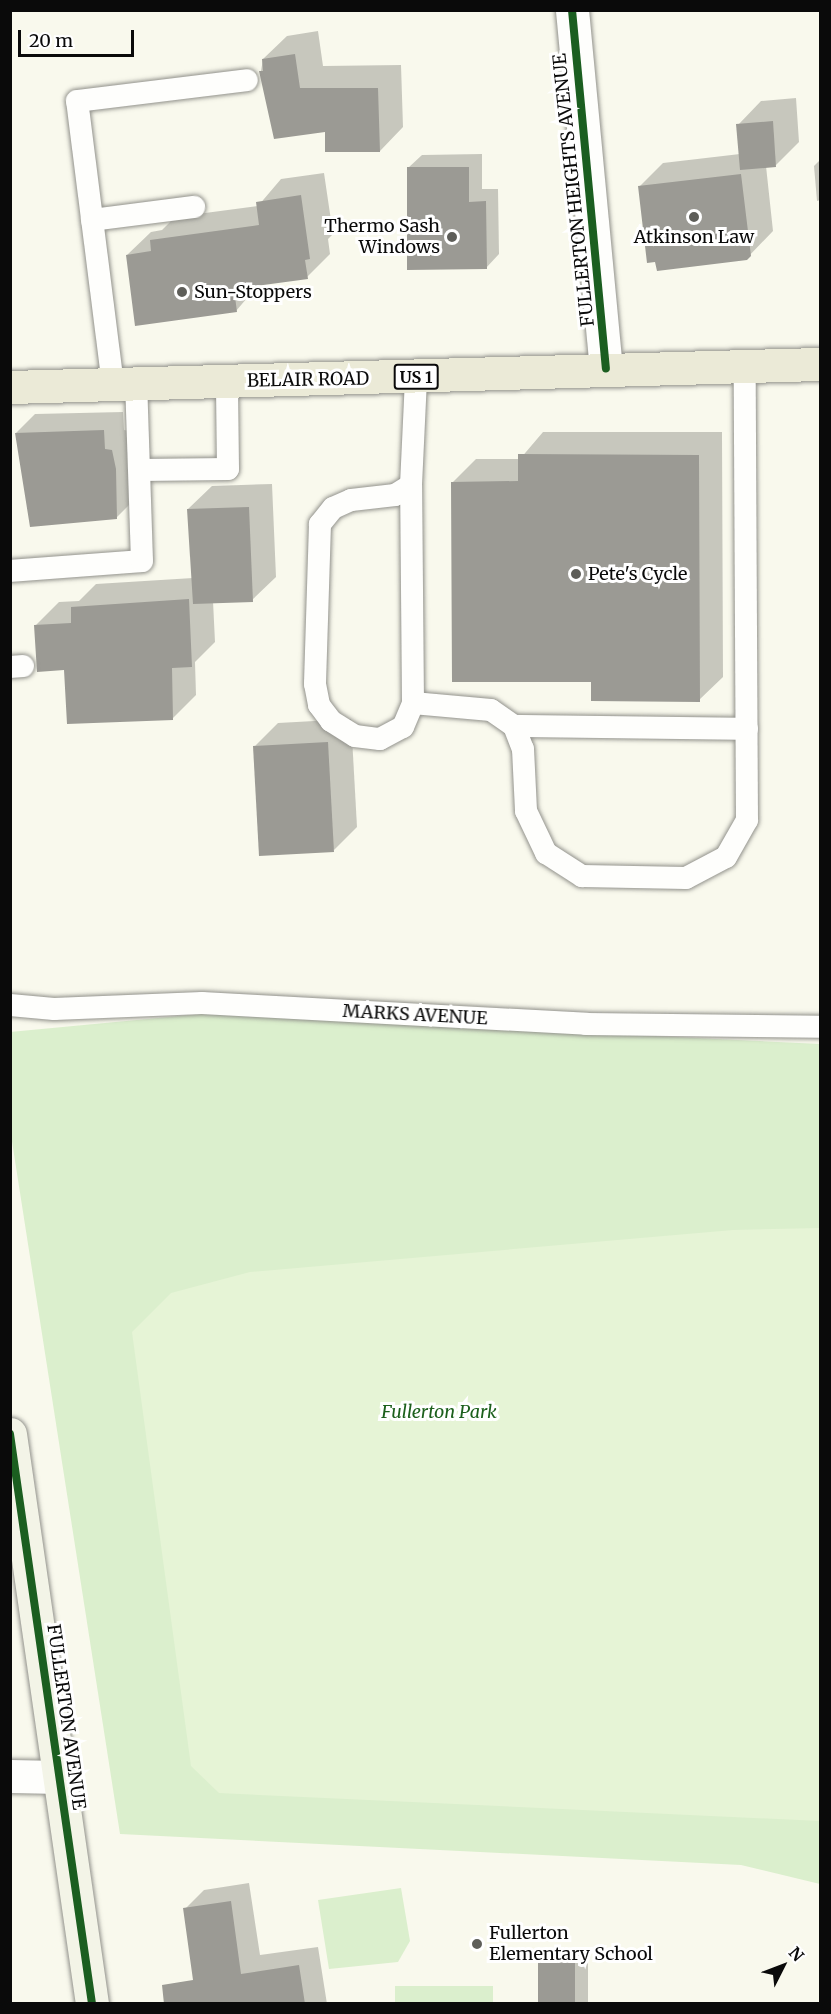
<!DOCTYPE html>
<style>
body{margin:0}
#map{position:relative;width:831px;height:2014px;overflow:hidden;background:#f9f9ed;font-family:Merriweather,serif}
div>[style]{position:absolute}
.green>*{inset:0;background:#dbefcd}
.pitch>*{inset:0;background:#e6f4d6}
.shadow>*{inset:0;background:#0003}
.building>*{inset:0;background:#9b9a94}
.roads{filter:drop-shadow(0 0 2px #92928c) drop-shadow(0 0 2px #92928c)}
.lane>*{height:22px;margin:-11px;padding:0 11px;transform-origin:11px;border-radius:11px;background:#fefefc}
.street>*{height:33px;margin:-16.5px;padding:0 16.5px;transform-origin:16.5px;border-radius:16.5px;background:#fefefc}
.secondary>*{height:33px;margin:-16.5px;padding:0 16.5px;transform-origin:16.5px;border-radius:16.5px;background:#f3f4e7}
.primary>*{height:33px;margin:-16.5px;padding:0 16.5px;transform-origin:16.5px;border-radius:16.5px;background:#ebead7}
.cycleway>*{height:8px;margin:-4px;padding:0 4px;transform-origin:4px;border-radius:4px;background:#1b5e20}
.dots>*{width:16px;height:16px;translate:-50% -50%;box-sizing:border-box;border:3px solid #fff;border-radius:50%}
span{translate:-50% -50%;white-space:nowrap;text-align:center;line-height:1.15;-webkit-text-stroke:6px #fff;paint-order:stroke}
.shield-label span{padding:2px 4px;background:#fff;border:2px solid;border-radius:4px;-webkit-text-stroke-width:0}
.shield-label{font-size:16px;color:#0a0a0a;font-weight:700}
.street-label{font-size:18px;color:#0a0a0a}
.poi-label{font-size:18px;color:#0a0a0a}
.right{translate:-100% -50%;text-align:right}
.left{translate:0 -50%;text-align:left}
.park-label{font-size:18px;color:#1c601c;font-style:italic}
.frame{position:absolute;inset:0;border:12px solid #0a0a0a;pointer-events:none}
.north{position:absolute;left:753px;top:1936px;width:60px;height:60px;-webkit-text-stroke:4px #fff;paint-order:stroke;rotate:48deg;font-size:16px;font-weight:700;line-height:24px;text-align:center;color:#0a0a0a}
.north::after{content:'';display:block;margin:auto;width:21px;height:27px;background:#0a0a0a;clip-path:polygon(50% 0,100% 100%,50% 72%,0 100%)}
.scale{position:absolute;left:18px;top:30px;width:116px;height:27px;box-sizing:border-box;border:3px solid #0a0a0a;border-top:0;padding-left:8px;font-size:18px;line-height:21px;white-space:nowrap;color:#0a0a0a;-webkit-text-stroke:4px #fff;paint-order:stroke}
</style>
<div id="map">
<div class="green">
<i style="clip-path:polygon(200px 1014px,820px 1044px,820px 1884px,741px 1865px,120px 1834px,11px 1135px,10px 1032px)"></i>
<i style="clip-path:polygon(401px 1888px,410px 1941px,398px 1962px,329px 1969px,318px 1900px)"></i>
<i style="clip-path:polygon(395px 1986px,493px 1986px,493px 2003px,395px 2003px)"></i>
</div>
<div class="pitch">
<i style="clip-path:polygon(820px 1228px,820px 1821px,219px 1793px,191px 1766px,132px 1332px,171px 1293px,250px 1272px,733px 1230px)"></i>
</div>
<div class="shadow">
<i style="clip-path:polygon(318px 31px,323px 66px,401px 65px,403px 127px,380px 151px,326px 130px,261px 71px,263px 59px,287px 36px)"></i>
<i style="clip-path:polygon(796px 98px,799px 142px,776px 165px,766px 166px,773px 231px,746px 259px,640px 186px,663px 163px,740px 154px,738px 125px,761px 101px)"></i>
<i style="clip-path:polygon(482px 154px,482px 189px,498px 189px,499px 254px,486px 268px,408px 168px,422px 155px)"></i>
<i style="clip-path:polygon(820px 160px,820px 200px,817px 201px,814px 166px)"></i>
<i style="clip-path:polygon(324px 173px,333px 234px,328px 239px,330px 254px,307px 277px,259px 284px,236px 311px,127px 255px,151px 232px,162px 230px,175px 217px,258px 206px,281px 179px)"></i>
<i style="clip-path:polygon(123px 412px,124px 430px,130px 431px,135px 499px,116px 518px,16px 433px,35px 414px)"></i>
<i style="clip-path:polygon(543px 432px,722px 432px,723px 677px,699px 700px,592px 681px,453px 482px,476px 459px,520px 459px)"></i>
<i style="clip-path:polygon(272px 484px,276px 577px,252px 600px,213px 601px,215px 642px,195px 662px,196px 695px,173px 718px,66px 669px,36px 625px,59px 602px,79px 601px,96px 584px,193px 578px,188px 509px,212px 486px)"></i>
<i style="clip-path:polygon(351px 719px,357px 827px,334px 850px,254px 747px,278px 723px)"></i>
<i style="clip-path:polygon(249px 1883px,260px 1955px,318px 1947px,327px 2004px,198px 2004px,185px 1909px,204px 1890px)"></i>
<i style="clip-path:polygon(553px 1949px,588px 1949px,588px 2004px,540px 2004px,540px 1962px)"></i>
</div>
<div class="building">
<i style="clip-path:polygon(295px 54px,300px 88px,378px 88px,380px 152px,325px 152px,325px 132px,274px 139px,259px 71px,263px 71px,262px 59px)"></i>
<i style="clip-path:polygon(773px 121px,776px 167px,740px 170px,736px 124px)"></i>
<i style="clip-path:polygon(407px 167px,469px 167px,469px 202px,486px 201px,487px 269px,407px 270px)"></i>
<i style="clip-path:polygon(741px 174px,751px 256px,747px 260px,657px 271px,655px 262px,647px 263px,638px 186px)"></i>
<i style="clip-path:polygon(301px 195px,310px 259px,305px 260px,308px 279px,234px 289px,237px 312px,135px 326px,126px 255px,151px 251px,150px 240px,259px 225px,256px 202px)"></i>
<i style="clip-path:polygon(104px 430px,105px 449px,112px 450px,116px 469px,117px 519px,30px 527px,15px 433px)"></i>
<i style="clip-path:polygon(518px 454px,699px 455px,700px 702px,591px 701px,591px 682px,452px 682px,451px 482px,518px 481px)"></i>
<i style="clip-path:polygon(249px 507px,253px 602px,193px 604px,187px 509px)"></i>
<i style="clip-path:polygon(189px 599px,192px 667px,172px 668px,173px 720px,67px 724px,64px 670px,37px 672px,34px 625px,71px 623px,71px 607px)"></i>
<i style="clip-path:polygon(328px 742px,334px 852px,259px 856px,253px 746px)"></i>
<i style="clip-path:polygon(231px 1901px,241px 1974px,299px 1965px,305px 2004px,164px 2004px,162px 1985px,193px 1980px,183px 1908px)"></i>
<i style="clip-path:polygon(538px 1962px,575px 1962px,575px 2004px,538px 2004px)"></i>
</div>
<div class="roads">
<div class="lane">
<i style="left:92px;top:220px;width:103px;rotate:-7.3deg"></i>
<i style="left:113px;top:385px;width:286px;rotate:-97.2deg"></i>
<i style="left:77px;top:101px;width:171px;rotate:-7deg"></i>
<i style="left:140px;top:470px;width:88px;rotate:-0.7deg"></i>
<i style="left:228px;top:469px;width:87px;rotate:-90.7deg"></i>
<i style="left:411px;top:485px;width:19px;rotate:148deg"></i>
<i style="left:395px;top:495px;width:44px;rotate:173.5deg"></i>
<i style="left:351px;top:500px;width:20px;rotate:156deg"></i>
<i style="left:333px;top:508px;width:21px;rotate:129deg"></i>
<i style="left:320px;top:524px;width:160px;rotate:91.8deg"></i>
<i style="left:315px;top:684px;width:21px;rotate:79deg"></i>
<i style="left:319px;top:705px;width:20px;rotate:53deg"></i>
<i style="left:331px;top:721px;width:28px;rotate:32deg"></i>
<i style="left:355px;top:736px;width:25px;rotate:7deg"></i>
<i style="left:380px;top:739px;width:26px;rotate:-28deg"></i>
<i style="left:403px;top:727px;width:26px;rotate:-67deg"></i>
<i style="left:413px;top:703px;width:218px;rotate:-90.5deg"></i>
<i style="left:411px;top:485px;width:108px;rotate:-87.3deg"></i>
<i style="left:10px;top:571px;width:132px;rotate:-4.3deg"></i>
<i style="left:142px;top:561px;width:177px;rotate:-91.9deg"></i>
<i style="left:10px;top:667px;width:13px;rotate:-4deg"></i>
<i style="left:413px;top:703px;width:78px;rotate:5.1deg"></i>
<i style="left:491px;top:710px;width:28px;rotate:35deg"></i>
<i style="left:514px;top:726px;width:25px;rotate:69deg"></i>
<i style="left:523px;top:749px;width:62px;rotate:87.2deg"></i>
<i style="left:526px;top:811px;width:47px;rotate:64.5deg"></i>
<i style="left:546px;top:853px;width:43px;rotate:32.6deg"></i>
<i style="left:582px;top:876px;width:104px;rotate:1.1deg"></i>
<i style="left:686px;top:878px;width:45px;rotate:-27.7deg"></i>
<i style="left:726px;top:857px;width:43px;rotate:-60.4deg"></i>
<i style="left:747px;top:820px;width:455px;rotate:-90.3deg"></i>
<i style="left:514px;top:726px;width:233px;rotate:0.7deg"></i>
<i style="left:10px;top:1005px;width:44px;rotate:5.2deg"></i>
<i style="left:54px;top:1009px;width:148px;rotate:-2.3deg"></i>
<i style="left:202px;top:1003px;width:385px;rotate:3.1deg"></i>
<i style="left:586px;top:1024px;width:234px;rotate:0.7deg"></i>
</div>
<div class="street">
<i style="left:572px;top:10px;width:360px;rotate:84.6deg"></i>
<i style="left:10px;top:1776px;width:50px;rotate:1.1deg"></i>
</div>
<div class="secondary">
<i style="left:10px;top:1434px;width:576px;rotate:81.81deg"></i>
</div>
<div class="primary">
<i style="left:10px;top:387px;width:810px;rotate:-1.63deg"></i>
</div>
</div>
<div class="cycleway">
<i style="left:572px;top:10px;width:360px;rotate:84.6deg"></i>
<i style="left:10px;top:1434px;width:576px;rotate:81.81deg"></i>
</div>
<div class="dots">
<i style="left:694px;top:217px;background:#5e5e59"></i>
<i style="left:452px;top:237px;background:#5e5e59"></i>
<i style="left:182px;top:292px;background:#5e5e59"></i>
<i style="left:576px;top:574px;background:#5e5e59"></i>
<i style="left:477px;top:1944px;background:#5e5e59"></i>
</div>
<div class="shield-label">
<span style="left:416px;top:377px">US 1</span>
</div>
<div class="street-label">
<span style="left:574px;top:190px;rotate:-96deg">FULLERTON HEIGHTS AVENUE</span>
<span style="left:308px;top:380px;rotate:-1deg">BELAIR ROAD</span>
<span style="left:415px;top:1015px;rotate:3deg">MARKS AVENUE</span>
<span style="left:66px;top:1717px;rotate:82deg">FULLERTON AVENUE</span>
</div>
<div class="poi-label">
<span class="right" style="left:440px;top:237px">Thermo Sash<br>Windows</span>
<span style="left:694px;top:237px">Atkinson Law</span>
<span class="left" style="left:194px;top:292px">Sun-Stoppers</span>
<span class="left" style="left:588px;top:574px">Pete's Cycle</span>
<span class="left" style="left:489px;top:1944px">Fullerton<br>Elementary School</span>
</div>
<div class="park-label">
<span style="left:439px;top:1412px">Fullerton Park</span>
</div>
<div class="frame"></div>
<div class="north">N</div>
<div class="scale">20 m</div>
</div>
